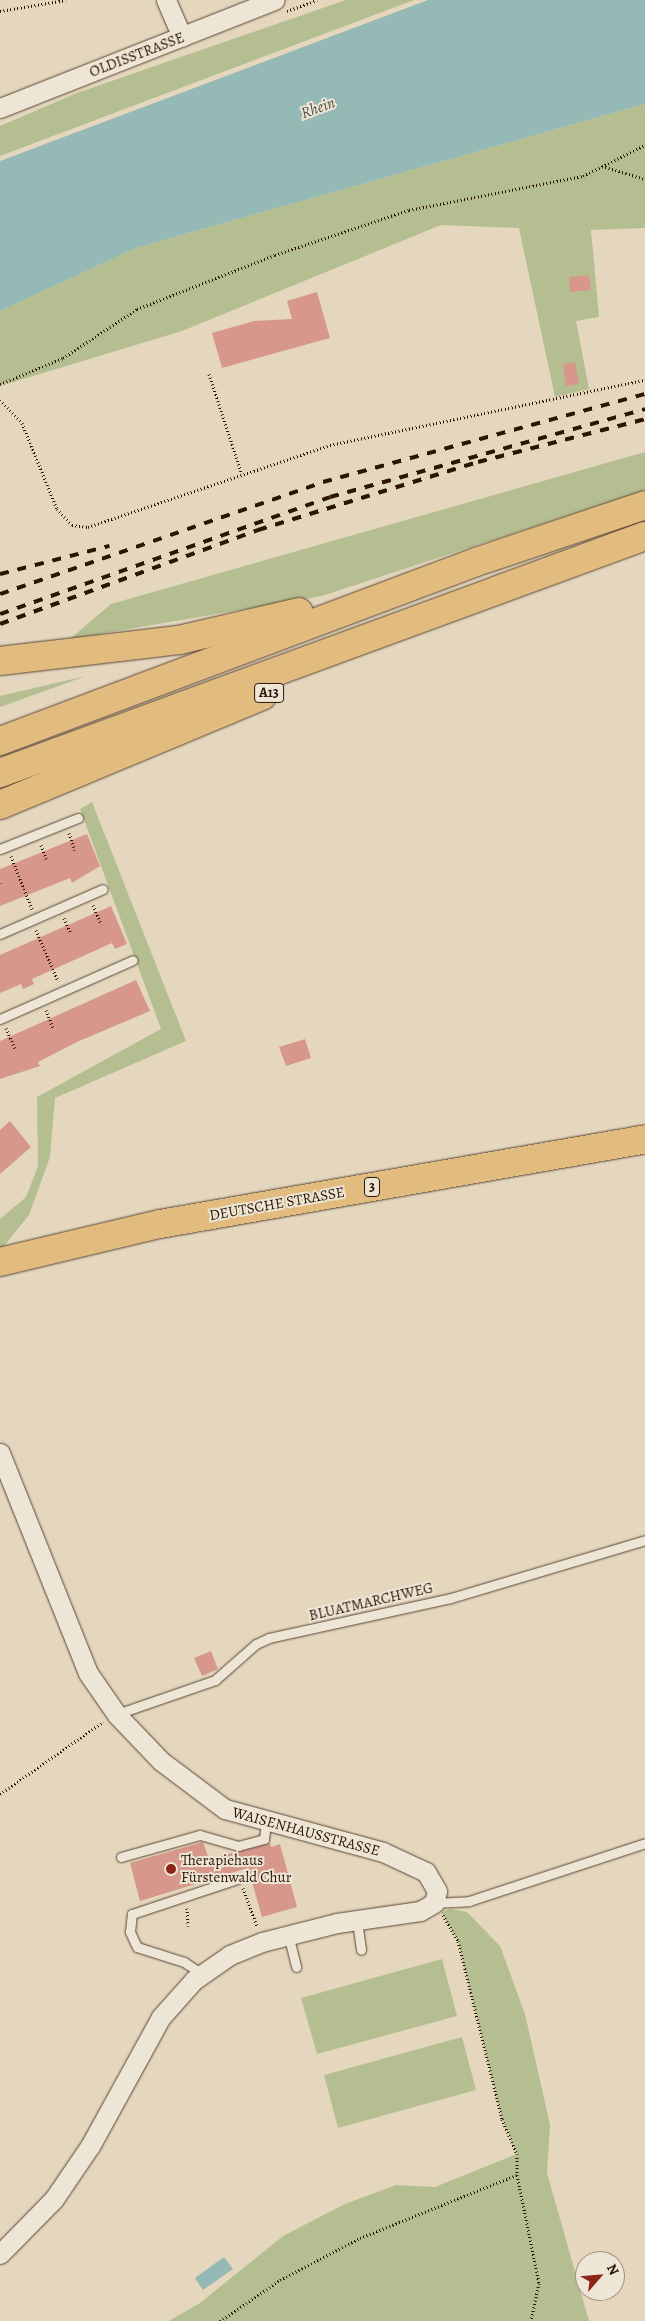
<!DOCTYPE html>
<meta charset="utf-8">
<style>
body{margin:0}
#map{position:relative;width:645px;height:2321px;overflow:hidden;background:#e4d7be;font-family:Alegreya,serif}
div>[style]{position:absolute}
.green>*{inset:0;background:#b5be90}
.water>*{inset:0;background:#95b9b4}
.building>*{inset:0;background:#d7988b}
.path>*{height:3px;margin-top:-1.5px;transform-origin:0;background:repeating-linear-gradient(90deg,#2d1405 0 1px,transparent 0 3.5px)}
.roads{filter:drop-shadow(0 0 1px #5b4533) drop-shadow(0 0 1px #5b4533)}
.service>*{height:9px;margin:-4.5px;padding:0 4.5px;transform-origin:4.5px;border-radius:4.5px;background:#ede5d5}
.minor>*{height:19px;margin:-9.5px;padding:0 9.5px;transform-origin:9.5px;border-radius:9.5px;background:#ede5d5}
.primary>*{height:28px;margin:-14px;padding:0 14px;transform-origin:14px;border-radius:14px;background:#e2bc7f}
.motorway>*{height:28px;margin:-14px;padding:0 14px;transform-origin:14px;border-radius:14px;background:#e2bc7f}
.rail>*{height:4px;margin-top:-2px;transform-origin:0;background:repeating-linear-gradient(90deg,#2d1405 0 9px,transparent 0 18px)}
.dots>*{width:14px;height:14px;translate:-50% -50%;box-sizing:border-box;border:2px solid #ede5d5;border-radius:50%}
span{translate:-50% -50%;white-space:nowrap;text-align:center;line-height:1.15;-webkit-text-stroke:4px #ede5d5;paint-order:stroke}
.shield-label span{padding:1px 4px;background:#ede5d5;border:1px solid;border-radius:4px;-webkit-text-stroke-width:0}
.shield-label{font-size:14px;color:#2d1405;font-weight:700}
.street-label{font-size:15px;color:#2d1405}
.poi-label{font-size:15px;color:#2d1405}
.left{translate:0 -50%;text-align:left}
.water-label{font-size:16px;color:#514e42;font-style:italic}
.north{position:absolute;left:575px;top:2251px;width:50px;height:50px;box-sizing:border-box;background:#ede5d5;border:1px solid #a09182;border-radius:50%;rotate:63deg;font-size:14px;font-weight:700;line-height:20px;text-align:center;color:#2d1405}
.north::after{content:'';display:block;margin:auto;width:18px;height:22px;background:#8f2418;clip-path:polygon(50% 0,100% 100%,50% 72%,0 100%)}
</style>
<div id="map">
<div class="green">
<i style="clip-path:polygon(346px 0,414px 0,0 156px,0 126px,77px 93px)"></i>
<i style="clip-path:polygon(645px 104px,645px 228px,591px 230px,599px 317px,576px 321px,589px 389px,555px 397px,519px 228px,441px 225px,182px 331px,0 386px,0 311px,136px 248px)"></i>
<i style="clip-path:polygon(645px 452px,645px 490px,322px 596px,70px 639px,111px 604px)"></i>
<i style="clip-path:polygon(86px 676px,0 707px,0 696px)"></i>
<i style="clip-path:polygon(92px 802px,186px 1041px,55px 1098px,50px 1157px,29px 1215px,0 1251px,0 1219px,26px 1197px,38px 1166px,37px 1097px,161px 1029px,80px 809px)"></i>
<i style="clip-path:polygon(451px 1909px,467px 1912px,500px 1946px,525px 2014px,550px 2125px,547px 2173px,589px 2321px,169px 2321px,200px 2303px,283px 2236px,345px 2204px,396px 2185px,435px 2187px,517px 2154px,502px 2119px,458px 1941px,441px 1912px)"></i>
<i style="clip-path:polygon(442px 1959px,457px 2016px,317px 2054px,301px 1998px)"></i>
<i style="clip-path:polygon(462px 2037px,476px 2090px,338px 2128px,324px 2075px)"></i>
</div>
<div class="water">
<i style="clip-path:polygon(428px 0,645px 0,645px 104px,136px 248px,0 311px,0 161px)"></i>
<i style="clip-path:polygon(224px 2257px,233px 2269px,203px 2290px,195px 2278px)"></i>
</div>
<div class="building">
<i style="clip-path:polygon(589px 275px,591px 290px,570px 292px,569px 277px)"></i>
<i style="clip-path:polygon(317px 292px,330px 338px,222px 368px,212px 333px,254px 321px,292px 319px,287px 301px)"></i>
<i style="clip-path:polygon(575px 362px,579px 384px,566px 386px,563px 364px)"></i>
<i style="clip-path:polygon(87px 834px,100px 866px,72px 883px,70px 878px,0 906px,0 869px)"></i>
<i style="clip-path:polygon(111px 906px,127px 944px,115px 949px,112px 943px,32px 979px,34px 984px,23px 989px,21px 984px,0 993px,0 955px)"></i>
<i style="clip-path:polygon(136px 980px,150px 1011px,77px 1042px,38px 1062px,40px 1066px,0 1079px,0 1041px)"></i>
<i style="clip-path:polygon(305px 1039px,311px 1058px,286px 1066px,279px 1047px)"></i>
<i style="clip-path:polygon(10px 1121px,31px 1147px,0 1174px,0 1130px)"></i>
<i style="clip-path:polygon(211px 1651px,218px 1669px,202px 1676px,194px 1658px)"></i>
<i style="clip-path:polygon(203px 1842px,209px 1859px,270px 1843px,271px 1847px,280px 1844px,297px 1907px,262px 1917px,248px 1868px,140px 1901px,130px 1863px)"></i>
</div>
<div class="path">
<i style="left:0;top:11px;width:67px;rotate:-9.5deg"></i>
<i style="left:287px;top:11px;width:32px;rotate:-20deg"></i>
<i style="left:602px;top:166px;width:45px;rotate:16.8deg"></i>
<i style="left:209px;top:374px;width:103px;rotate:71.9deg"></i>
<i style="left:0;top:384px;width:68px;rotate:-22.4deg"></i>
<i style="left:63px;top:358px;width:89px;rotate:-33.5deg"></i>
<i style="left:137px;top:309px;width:148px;rotate:-21.4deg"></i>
<i style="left:275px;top:255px;width:141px;rotate:-18.6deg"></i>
<i style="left:409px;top:210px;width:177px;rotate:-11.1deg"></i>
<i style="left:583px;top:176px;width:69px;rotate:-26.6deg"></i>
<i style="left:0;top:400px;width:32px;rotate:46deg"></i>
<i style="left:22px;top:423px;width:93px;rotate:67.9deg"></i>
<i style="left:57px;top:509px;width:22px;rotate:47deg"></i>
<i style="left:72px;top:525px;width:16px;rotate:7deg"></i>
<i style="left:88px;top:527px;width:256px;rotate:-18.7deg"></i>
<i style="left:330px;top:445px;width:322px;rotate:-11.7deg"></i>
<i style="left:69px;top:833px;width:18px;rotate:71deg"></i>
<i style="left:41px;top:845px;width:15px;rotate:70deg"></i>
<i style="left:11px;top:856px;width:57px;rotate:68.4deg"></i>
<i style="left:0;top:882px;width:1px;rotate:90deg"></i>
<i style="left:93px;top:905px;width:21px;rotate:67deg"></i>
<i style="left:64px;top:918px;width:17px;rotate:66deg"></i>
<i style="left:36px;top:930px;width:56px;rotate:66.7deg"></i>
<i style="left:46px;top:1010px;width:19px;rotate:69deg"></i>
<i style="left:6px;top:1028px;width:22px;rotate:66deg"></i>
<i style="left:0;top:1794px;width:126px;rotate:-35deg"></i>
<i style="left:243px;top:1888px;width:40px;rotate:69.8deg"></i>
<i style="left:187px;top:1908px;width:18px;rotate:87deg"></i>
<i style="left:443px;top:1915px;width:30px;rotate:60deg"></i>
<i style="left:458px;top:1941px;width:183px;rotate:76.1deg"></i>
<i style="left:502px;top:2119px;width:38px;rotate:67deg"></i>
<i style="left:517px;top:2154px;width:21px;rotate:90deg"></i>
<i style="left:517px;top:2175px;width:110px;rotate:78.5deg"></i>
<i style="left:539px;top:2283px;width:39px;rotate:102deg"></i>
<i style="left:220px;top:2321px;width:73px;rotate:-34.3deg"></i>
<i style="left:280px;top:2280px;width:90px;rotate:-27.7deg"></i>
<i style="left:360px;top:2238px;width:169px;rotate:-21.9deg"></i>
</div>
<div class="roads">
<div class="service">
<i style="left:0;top:849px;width:84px;rotate:-21.7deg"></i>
<i style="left:0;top:934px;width:112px;rotate:-23.6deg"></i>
<i style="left:0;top:1019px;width:145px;rotate:-23.9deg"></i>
<i style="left:117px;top:1714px;width:104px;rotate:-19.1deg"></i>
<i style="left:215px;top:1680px;width:55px;rotate:-41.3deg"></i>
<i style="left:256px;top:1644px;width:14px;rotate:-25deg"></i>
<i style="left:269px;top:1638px;width:186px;rotate:-12.4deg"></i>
<i style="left:451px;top:1598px;width:202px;rotate:-16.6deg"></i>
<i style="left:121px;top:1857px;width:82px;rotate:-15.6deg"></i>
<i style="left:200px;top:1835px;width:40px;rotate:16deg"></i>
<i style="left:238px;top:1846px;width:27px;rotate:-15deg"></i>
<i style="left:264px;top:1839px;width:17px;rotate:-83deg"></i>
<i style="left:434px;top:1903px;width:35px;rotate:-3deg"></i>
<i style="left:469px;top:1901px;width:185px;rotate:-18.2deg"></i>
<i style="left:357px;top:1921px;width:29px;rotate:82deg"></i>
<i style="left:288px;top:1934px;width:34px;rotate:76deg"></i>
<i style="left:202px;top:1974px;width:22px;rotate:-146deg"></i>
<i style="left:184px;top:1962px;width:49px;rotate:-162.3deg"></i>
<i style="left:137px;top:1947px;width:17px;rotate:-115deg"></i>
<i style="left:130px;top:1932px;width:18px;rotate:-84deg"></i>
<i style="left:132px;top:1914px;width:111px;rotate:-18.4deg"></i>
</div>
<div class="minor">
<i style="left:166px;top:0;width:40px;rotate:66.6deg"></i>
<i style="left:0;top:108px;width:295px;rotate:-21.5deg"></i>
<i style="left:0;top:1453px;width:237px;rotate:68.2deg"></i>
<i style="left:88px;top:1673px;width:51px;rotate:55.4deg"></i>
<i style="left:117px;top:1715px;width:64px;rotate:46.3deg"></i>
<i style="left:161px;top:1761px;width:80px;rotate:36.9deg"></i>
<i style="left:225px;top:1809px;width:164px;rotate:15.2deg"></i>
<i style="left:383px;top:1852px;width:47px;rotate:24.9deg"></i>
<i style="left:426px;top:1872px;width:22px;rotate:60deg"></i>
<i style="left:437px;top:1891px;width:12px;rotate:104deg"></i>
<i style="left:434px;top:1903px;width:16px;rotate:150deg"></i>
<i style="left:420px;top:1911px;width:84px;rotate:171.8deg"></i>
<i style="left:337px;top:1923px;width:77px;rotate:165.8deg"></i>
<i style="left:262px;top:1942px;width:35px;rotate:158deg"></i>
<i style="left:230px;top:1955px;width:44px;rotate:145.2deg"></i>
<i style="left:194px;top:1980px;width:50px;rotate:131.7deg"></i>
<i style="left:161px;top:2017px;width:147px;rotate:118.8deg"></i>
<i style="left:90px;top:2146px;width:64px;rotate:124.2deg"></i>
<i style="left:54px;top:2199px;width:77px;rotate:134.5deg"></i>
</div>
<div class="primary">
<i style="left:0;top:1262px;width:164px;rotate:-13.4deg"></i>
<i style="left:160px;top:1224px;width:492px;rotate:-9.9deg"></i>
</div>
<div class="motorway">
<i style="left:0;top:661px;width:180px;rotate:-6.7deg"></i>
<i style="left:179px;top:640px;width:123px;rotate:-13.1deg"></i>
<i style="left:0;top:741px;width:509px;rotate:-20.61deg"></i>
<i style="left:476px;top:562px;width:178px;rotate:-18.6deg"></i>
<i style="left:0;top:773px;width:687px;rotate:-20.18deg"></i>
<i style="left:0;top:805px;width:284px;rotate:-22.6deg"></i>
</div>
</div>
<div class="rail">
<i style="left:0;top:574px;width:113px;rotate:-14.4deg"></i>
<i style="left:0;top:594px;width:342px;rotate:-19.1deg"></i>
<i style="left:323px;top:482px;width:334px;rotate:-15.3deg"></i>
<i style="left:0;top:614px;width:350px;rotate:-19.5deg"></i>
<i style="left:330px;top:497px;width:327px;rotate:-15.6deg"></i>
<i style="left:0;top:624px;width:275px;rotate:-20deg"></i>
<i style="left:258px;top:530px;width:230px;rotate:-17.2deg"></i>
<i style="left:478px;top:462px;width:172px;rotate:-14.4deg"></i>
</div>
<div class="dots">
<i style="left:171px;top:1869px;background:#8f2418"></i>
</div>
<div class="shield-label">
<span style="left:269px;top:693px">A13</span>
<span style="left:372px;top:1187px">3</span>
</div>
<div class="street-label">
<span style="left:137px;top:55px;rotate:-21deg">OLDISSTRASSE</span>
<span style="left:277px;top:1204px;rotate:-10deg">DEUTSCHE STRASSE</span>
<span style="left:371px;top:1602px;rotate:-13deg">BLUATMARCHWEG</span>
<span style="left:306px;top:1832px;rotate:15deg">WAISENHAUSSTRASSE</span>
</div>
<div class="poi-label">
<span class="left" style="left:181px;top:1869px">Therapiehaus<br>Fürstenwald Chur</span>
</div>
<div class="water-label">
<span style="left:318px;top:108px;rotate:-20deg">Rhein</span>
</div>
<div class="north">N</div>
</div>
